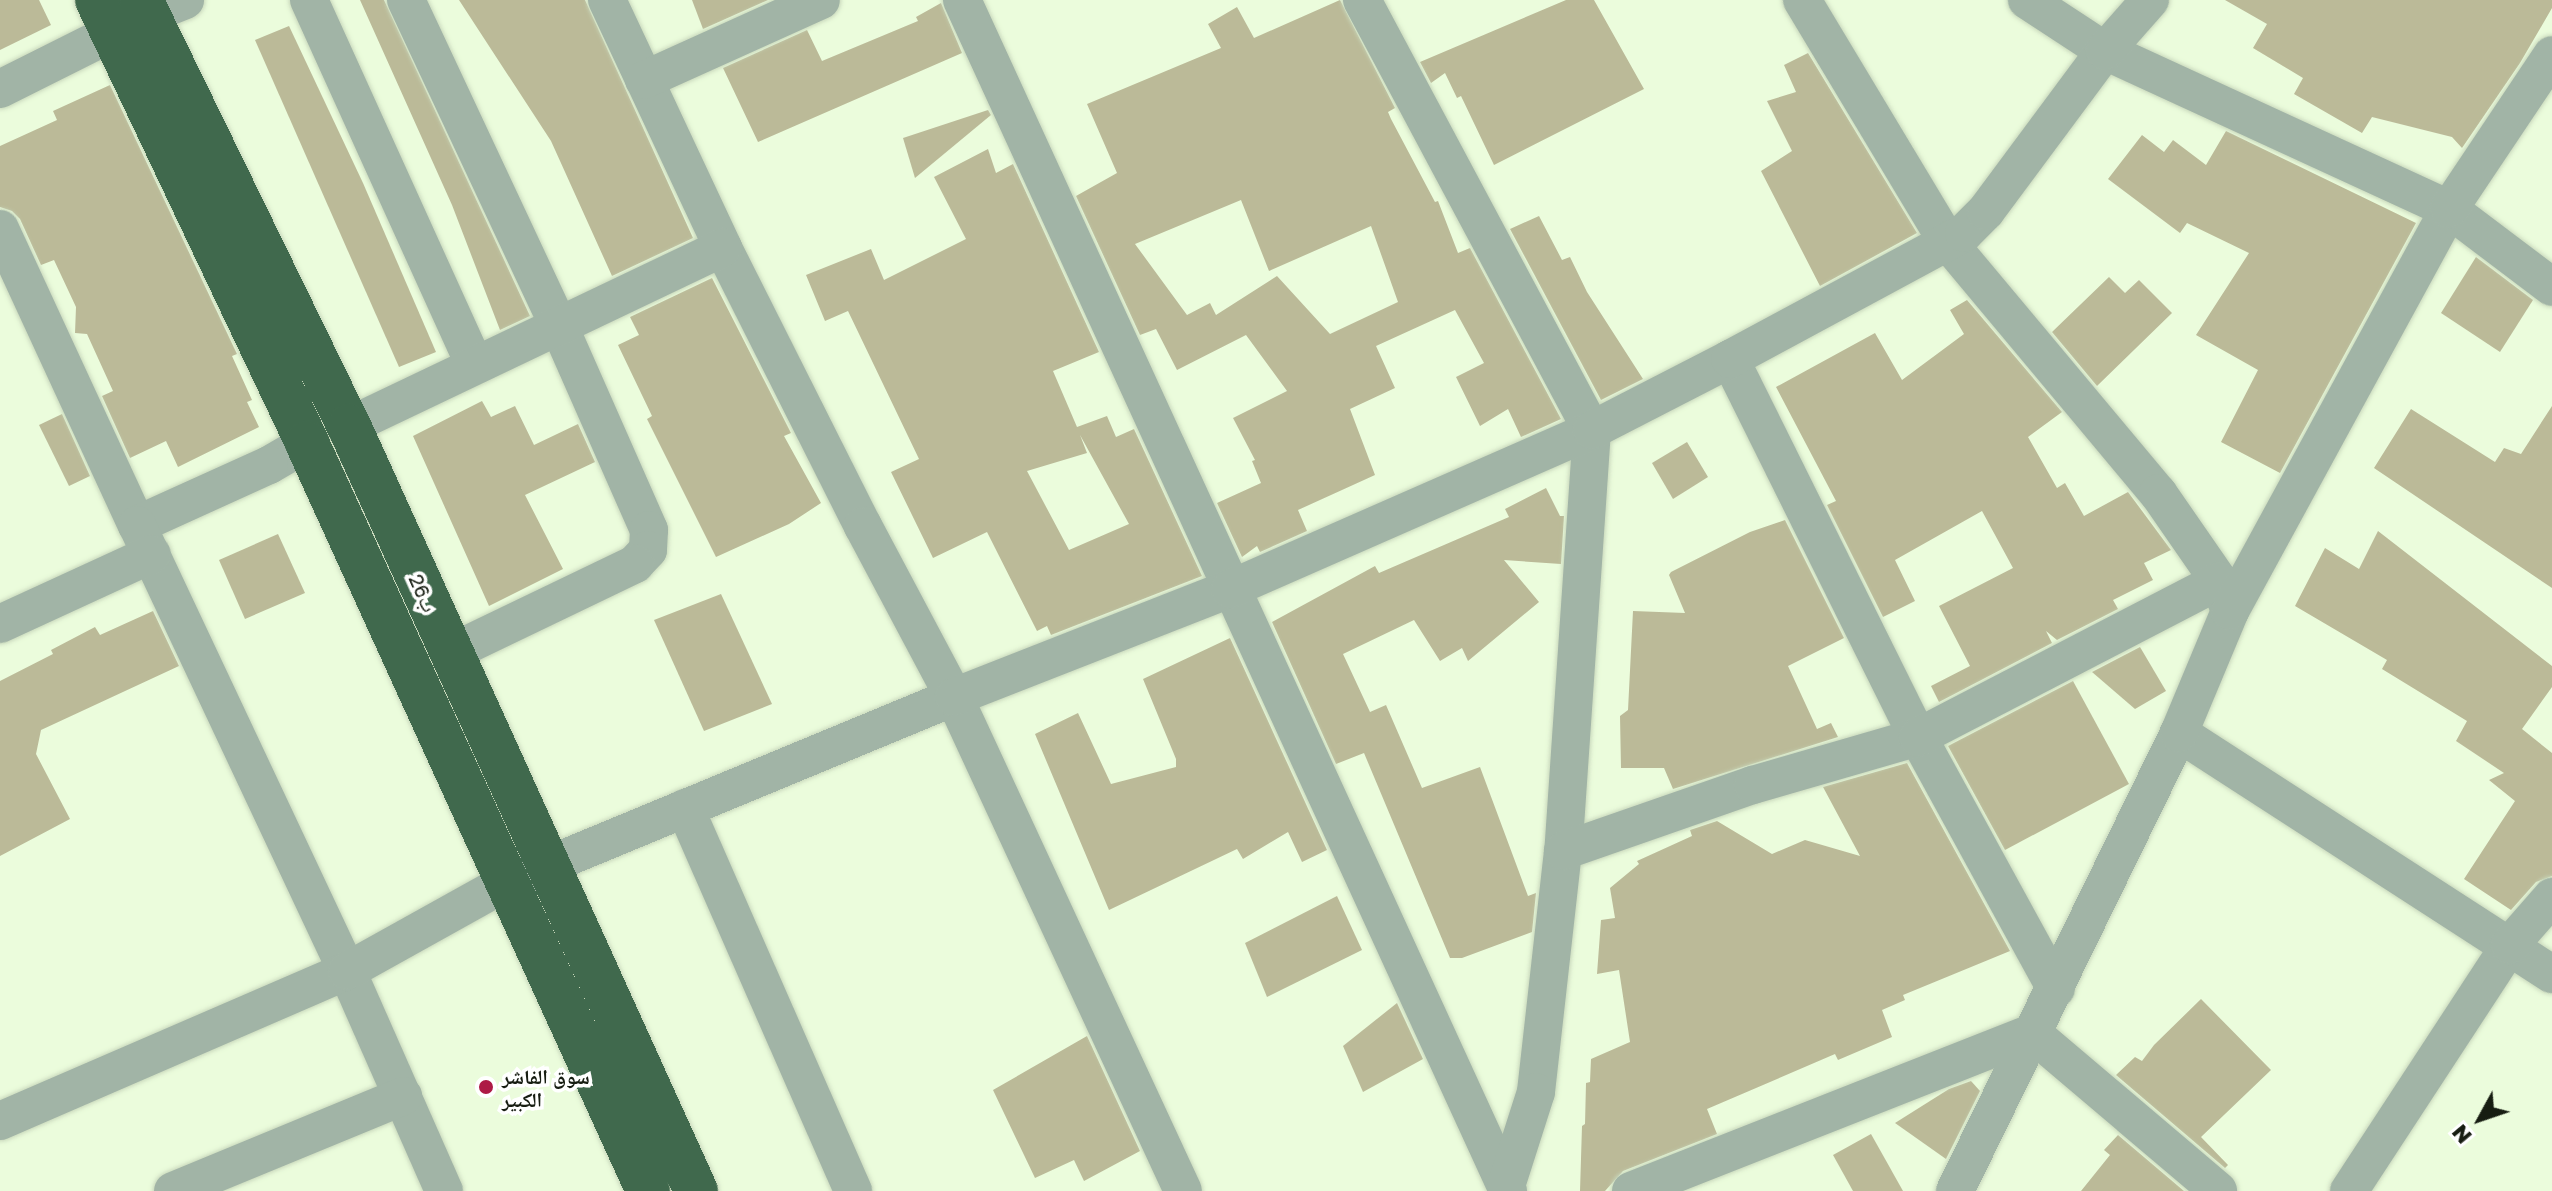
<!DOCTYPE html>
<meta charset="utf-8">
<style>
body{margin:0}
#map{position:relative;width:2552px;height:1191px;overflow:hidden;background:#ebfcdc;font-family:"Golos Text","Noto Naskh Arabic",sans-serif}
div>[style]{position:absolute}
.building>*{inset:0;background:#bbba98}
.roads{filter:drop-shadow(0 0 2px #c9d8bc) drop-shadow(0 0 2px #c9d8bc)}
.minor>*{height:38px;margin:-19px;padding:0 19px;transform-origin:19px;border-radius:19px;background:#a1b4a6}
.highway>*{height:44px;margin:-22px;padding:0 22px;transform-origin:22px;border-radius:22px;background:#40694d}
.dots>*{width:22px;height:22px;translate:-50% -50%;box-sizing:border-box;border:4px solid #fff;border-radius:50%}
span{translate:-50% -50%;white-space:nowrap;text-align:center;line-height:1.15;-webkit-text-stroke:7px #fff;paint-order:stroke}
.street-label{font-size:20px;color:#171d12}
.poi-label{font-size:20px;color:#171d12;font-weight:700}
.left{translate:0 -50%;text-align:left}
.north{position:absolute;left:2440px;top:1079px;width:80px;height:80px;-webkit-text-stroke:6px #fff;paint-order:stroke;rotate:230deg;font-size:22px;font-weight:700;line-height:32px;text-align:center;color:#171d12}
.north::after{content:'';display:block;margin:auto;width:28px;height:36px;background:#171d12;clip-path:polygon(50% 0,100% 100%,50% 72%,0 100%)}
</style>
<div id="map">
<div class="building">
<i style="clip-path:polygon(0 0,39px 0,51px 25px,0 50px)"></i>
<i style="clip-path:polygon(360px 0,384px 0,530px 316px,500px 330px,452px 205px)"></i>
<i style="clip-path:polygon(459px 0,585px 0,693px 238px,612px 276px,551px 141px)"></i>
<i style="clip-path:polygon(692px 0,768px 0,703px 29px)"></i>
<i style="clip-path:polygon(evenodd,1340px 0,1395px 108px,1388px 112px,1391px 119px,1435px 202px,1438px 201px,1458px 253px,1470px 248px,1561px 419px,1521px 437px,1508px 409px,1480px 426px,1456px 377px,1484px 363px,1455px 310px,1376px 346px,1395px 388px,1350px 409px,1375px 475px,1298px 510px,1307px 531px,1260px 552px,1257px 546px,1242px 557px,1217px 503px,1261px 483px,1252px 461px,1255px 460px,1233px 418px,1287px 391px,1246px 335px,1177px 370px,1156px 329px,1140px 335px,1076px 196px,1117px 173px,1087px 104px,1221px 48px,1208px 24px,1237px 7px,1254px 38px,1340px 0,1241px 200px,1269px 271px,1371px 226px,1398px 302px,1330px 334px,1277px 276px,1216px 315px,1210px 303px,1187px 315px,1135px 244px,1241px 200px)"></i>
<i style="clip-path:polygon(1566px 0,1594px 0,1644px 89px,1494px 165px,1461px 96px,1457px 98px,1445px 73px,1431px 83px,1420px 62px)"></i>
<i style="clip-path:polygon(2225px 0,2552px 0,2552px 8px,2520px 63px,2462px 148px,2452px 137px,2372px 117px,2362px 133px,2294px 94px,2303px 78px,2253px 48px,2267px 24px)"></i>
<i style="clip-path:polygon(941px 3px,962px 53px,758px 142px,723px 68px,807px 30px,822px 61px,918px 21px,916px 17px)"></i>
<i style="clip-path:polygon(289px 26px,363px 183px,436px 352px,399px 367px,255px 40px)"></i>
<i style="clip-path:polygon(1808px 53px,1917px 233px,1820px 286px,1761px 171px,1792px 151px,1767px 101px,1796px 92px,1784px 65px)"></i>
<i style="clip-path:polygon(110px 85px,237px 354px,232px 356px,252px 400px,247px 402px,259px 427px,178px 467px,166px 441px,130px 458px,102px 396px,113px 391px,87px 334px,75px 333px,76px 307px,54px 260px,41px 265px,20px 219px,12px 211px,0 207px,0 146px,57px 120px,53px 111px)"></i>
<i style="clip-path:polygon(988px 110px,991px 115px,915px 178px,903px 138px)"></i>
<i style="clip-path:polygon(2226px 131px,2416px 223px,2280px 473px,2221px 442px,2258px 370px,2196px 335px,2249px 253px,2187px 223px,2180px 233px,2108px 179px,2142px 135px,2164px 152px,2173px 140px,2206px 165px)"></i>
<i style="clip-path:polygon(evenodd,988px 149px,996px 173px,1013px 164px,1099px 352px,1053px 371px,1077px 427px,1107px 416px,1116px 437px,1134px 429px,1202px 576px,1051px 635px,1047px 626px,1037px 631px,987px 532px,933px 558px,891px 472px,919px 459px,848px 311px,825px 321px,806px 275px,871px 249px,884px 280px,966px 239px,934px 177px,988px 149px,1080px 435px,1129px 524px,1069px 550px,1027px 471px,1087px 453px,1080px 435px)"></i>
<i style="clip-path:polygon(1539px 216px,1562px 260px,1570px 257px,1587px 292px,1643px 379px,1601px 400px,1510px 229px)"></i>
<i style="clip-path:polygon(2476px 257px,2533px 300px,2500px 352px,2441px 313px)"></i>
<i style="clip-path:polygon(2109px 277px,2125px 293px,2139px 280px,2172px 313px,2097px 386px,2052px 332px)"></i>
<i style="clip-path:polygon(712px 278px,791px 433px,784px 436px,821px 503px,789px 524px,716px 557px,647px 419px,652px 416px,618px 345px,639px 335px,630px 317px)"></i>
<i style="clip-path:polygon(1967px 300px,2062px 412px,2028px 437px,2057px 488px,2065px 483px,2084px 516px,2128px 492px,2171px 550px,2144px 563px,2153px 580px,2113px 600px,2118px 609px,2057px 640px,2046px 631px,2052px 643px,1939px 702px,1931px 686px,1970px 666px,1939px 606px,2013px 568px,1982px 511px,1895px 560px,1915px 601px,1883px 617px,1827px 505px,1836px 501px,1776px 387px,1875px 333px,1902px 380px,1964px 334px,1950px 310px)"></i>
<i style="clip-path:polygon(482px 401px,491px 417px,515px 406px,534px 445px,578px 424px,595px 462px,525px 495px,563px 569px,489px 606px,413px 436px)"></i>
<i style="clip-path:polygon(2552px 406px,2552px 588px,2374px 468px,2411px 409px,2495px 462px,2504px 448px,2521px 454px)"></i>
<i style="clip-path:polygon(62px 414px,90px 476px,69px 486px,39px 425px)"></i>
<i style="clip-path:polygon(1687px 442px,1708px 477px,1673px 499px,1652px 463px)"></i>
<i style="clip-path:polygon(1546px 488px,1560px 516px,1564px 516px,1561px 564px,1504px 560px,1539px 602px,1468px 661px,1462px 648px,1440px 661px,1414px 620px,1343px 654px,1370px 712px,1386px 705px,1422px 788px,1480px 767px,1528px 896px,1536px 893px,1532px 932px,1462px 958px,1450px 958px,1364px 753px,1336px 764px,1272px 622px,1375px 566px,1379px 573px,1509px 517px,1505px 509px)"></i>
<i style="clip-path:polygon(1785px 520px,1844px 638px,1788px 666px,1817px 729px,1831px 723px,1838px 737px,1673px 789px,1664px 768px,1621px 768px,1620px 716px,1628px 710px,1633px 611px,1685px 613px,1669px 575px,1671px 572px,1750px 532px)"></i>
<i style="clip-path:polygon(2378px 531px,2552px 666px,2552px 687px,2522px 729px,2552px 753px,2552px 876px,2536px 882px,2511px 910px,2464px 879px,2515px 801px,2489px 780px,2504px 773px,2456px 741px,2467px 721px,2382px 669px,2387px 660px,2295px 606px,2325px 548px,2359px 569px)"></i>
<i style="clip-path:polygon(278px 534px,305px 593px,245px 619px,219px 560px)"></i>
<i style="clip-path:polygon(721px 594px,772px 704px,704px 731px,654px 620px)"></i>
<i style="clip-path:polygon(153px 611px,179px 666px,41px 730px,36px 754px,70px 819px,0 856px,0 681px,53px 654px,51px 650px,95px 627px,100px 635px)"></i>
<i style="clip-path:polygon(1230px 638px,1327px 850px,1302px 862px,1288px 832px,1243px 859px,1237px 849px,1109px 910px,1035px 734px,1078px 713px,1111px 784px,1176px 767px,1176px 759px,1143px 679px)"></i>
<i style="clip-path:polygon(2140px 647px,2166px 691px,2135px 709px,2092px 672px)"></i>
<i style="clip-path:polygon(2073px 681px,2129px 784px,2005px 850px,1948px 746px)"></i>
<i style="clip-path:polygon(1907px 763px,2010px 951px,1903px 995px,1905px 1000px,1882px 1010px,1892px 1037px,1838px 1060px,1835px 1054px,1707px 1109px,1717px 1134px,1623px 1171px,1605px 1191px,1580px 1191px,1582px 1126px,1585px 1124px,1586px 1083px,1590px 1082px,1591px 1059px,1630px 1042px,1619px 970px,1597px 974px,1601px 920px,1615px 918px,1610px 888px,1639px 864px,1637px 861px,1692px 836px,1690px 830px,1717px 821px,1772px 854px,1805px 840px,1860px 856px,1823px 787px)"></i>
<i style="clip-path:polygon(1337px 896px,1362px 950px,1267px 997px,1245px 943px)"></i>
<i style="clip-path:polygon(2201px 999px,2271px 1070px,2201px 1137px,2228px 1165px,2225px 1168px,2116px 1075px,2135px 1057px,2142px 1061px,2154px 1045px)"></i>
<i style="clip-path:polygon(1397px 1003px,1423px 1059px,1363px 1092px,1343px 1046px)"></i>
<i style="clip-path:polygon(1087px 1036px,1140px 1151px,1084px 1181px,1074px 1160px,1035px 1178px,993px 1090px)"></i>
<i style="clip-path:polygon(1971px 1081px,1980px 1091px,1946px 1159px,1895px 1123px,1949px 1089px)"></i>
<i style="clip-path:polygon(1871px 1134px,1880px 1150px,1903px 1191px,1853px 1191px,1833px 1155px)"></i>
<i style="clip-path:polygon(2118px 1135px,2184px 1191px,2081px 1191px,2110px 1155px,2104px 1150px)"></i>
</div>
<div class="roads">
<div class="minor">
<i style="left:309px;top:0;width:400px;rotate:65.6deg"></i>
<i style="left:406px;top:0;width:360px;rotate:64.9deg"></i>
<i style="left:559px;top:326px;width:223px;rotate:66.2deg"></i>
<i style="left:649px;top:530px;width:20px;rotate:93deg"></i>
<i style="left:648px;top:550px;width:19px;rotate:133deg"></i>
<i style="left:635px;top:564px;width:205px;rotate:154.3deg"></i>
<i style="left:607px;top:0;width:274px;rotate:64.9deg"></i>
<i style="left:723px;top:248px;width:311px;rotate:63.3deg"></i>
<i style="left:863px;top:526px;width:194px;rotate:62deg"></i>
<i style="left:954px;top:697px;width:544px;rotate:65.13deg"></i>
<i style="left:962px;top:0;width:1310px;rotate:65.37deg"></i>
<i style="left:1362px;top:0;width:488px;rotate:61.9deg"></i>
<i style="left:1592px;top:430px;width:422px;rotate:93.9deg"></i>
<i style="left:1563px;top:851px;width:243px;rotate:96.4deg"></i>
<i style="left:1536px;top:1092px;width:99px;rotate:107.7deg"></i>
<i style="left:1802px;top:0;width:281px;rotate:59deg"></i>
<i style="left:1947px;top:241px;width:329px;rotate:50.1deg"></i>
<i style="left:2158px;top:493px;width:107px;rotate:55.3deg"></i>
<i style="left:2219px;top:581px;width:32px;rotate:70deg"></i>
<i style="left:2027px;top:0;width:93px;rotate:33.2deg"></i>
<i style="left:2105px;top:51px;width:379px;rotate:24.7deg"></i>
<i style="left:2449px;top:209px;width:129px;rotate:37.1deg"></i>
<i style="left:148px;top:15px;width:40px;rotate:-22deg"></i>
<i style="left:644px;top:80px;width:194px;rotate:-24.3deg"></i>
<i style="left:0;top:89px;width:125px;rotate:-26.6deg"></i>
<i style="left:0;top:229px;width:326px;rotate:65.2deg"></i>
<i style="left:1730px;top:359px;width:422px;rotate:63.6deg"></i>
<i style="left:1918px;top:737px;width:287px;rotate:61.3deg"></i>
<i style="left:349px;top:426px;width:414px;rotate:-25.5deg"></i>
<i style="left:307px;top:443px;width:44px;rotate:149.9deg"></i>
<i style="left:269px;top:465px;width:145px;rotate:155.6deg"></i>
<i style="left:137px;top:525px;width:493px;rotate:64.8deg"></i>
<i style="left:347px;top:971px;width:240px;rotate:66.2deg"></i>
<i style="left:0;top:624px;width:167px;rotate:-24.7deg"></i>
<i style="left:2179px;top:733px;width:444px;rotate:32.9deg"></i>
<i style="left:685px;top:808px;width:418px;rotate:66.3deg"></i>
<i style="left:1563px;top:851px;width:201px;rotate:-19.2deg"></i>
<i style="left:1753px;top:785px;width:172px;rotate:-16.2deg"></i>
<i style="left:1918px;top:737px;width:339px;rotate:-27.4deg"></i>
<i style="left:0;top:1121px;width:378px;rotate:-23.4deg"></i>
<i style="left:347px;top:971px;width:181px;rotate:-29.1deg"></i>
<i style="left:505px;top:883px;width:486px;rotate:-22.5deg"></i>
<i style="left:954px;top:697px;width:296px;rotate:-21.4deg"></i>
<i style="left:1230px;top:589px;width:395px;rotate:-23.7deg"></i>
<i style="left:1592px;top:430px;width:155px;rotate:-27.2deg"></i>
<i style="left:1730px;top:359px;width:266px;rotate:-28.3deg"></i>
<i style="left:1964px;top:233px;width:31px;rotate:-45deg"></i>
<i style="left:1986px;top:211px;width:199px;rotate:-53.4deg"></i>
<i style="left:2105px;top:51px;width:68px;rotate:-48.6deg"></i>
<i style="left:173px;top:1191px;width:249px;rotate:-22.4deg"></i>
<i style="left:1631px;top:1191px;width:431px;rotate:-21.5deg"></i>
<i style="left:2032px;top:1033px;width:244px;rotate:40.3deg"></i>
<i style="left:1955px;top:1191px;width:510px;rotate:-63.94deg"></i>
<i style="left:2179px;top:733px;width:132px;rotate:-67.3deg"></i>
<i style="left:2230px;top:611px;width:458px;rotate:-61.4deg"></i>
<i style="left:2449px;top:209px;width:185px;rotate:-56.2deg"></i>
<i style="left:2349px;top:1191px;width:294px;rotate:-56.8deg"></i>
<i style="left:2510px;top:945px;width:64px;rotate:-48.8deg"></i>
</div>
<div class="highway">
<i style="left:97px;top:0;width:490px;rotate:64.6deg"></i>
<i style="left:307px;top:443px;width:822px;rotate:65.49deg"></i>
<i style="left:141px;top:0;width:474px;rotate:64deg"></i>
<i style="left:349px;top:426px;width:840px;rotate:65.6deg"></i>
</div>
</div>
<div class="dots">
<i style="left:486px;top:1087px;background:#ad1a45"></i>
</div>
<div class="street-label">
<span style="left:423px;top:593px;rotate:66deg">26ب</span>
</div>
<div class="poi-label">
<span class="left" style="left:502px;top:1088px">سوق الفاشر<br>الكبير</span>
</div>
<div class="north">N</div>
</div>
